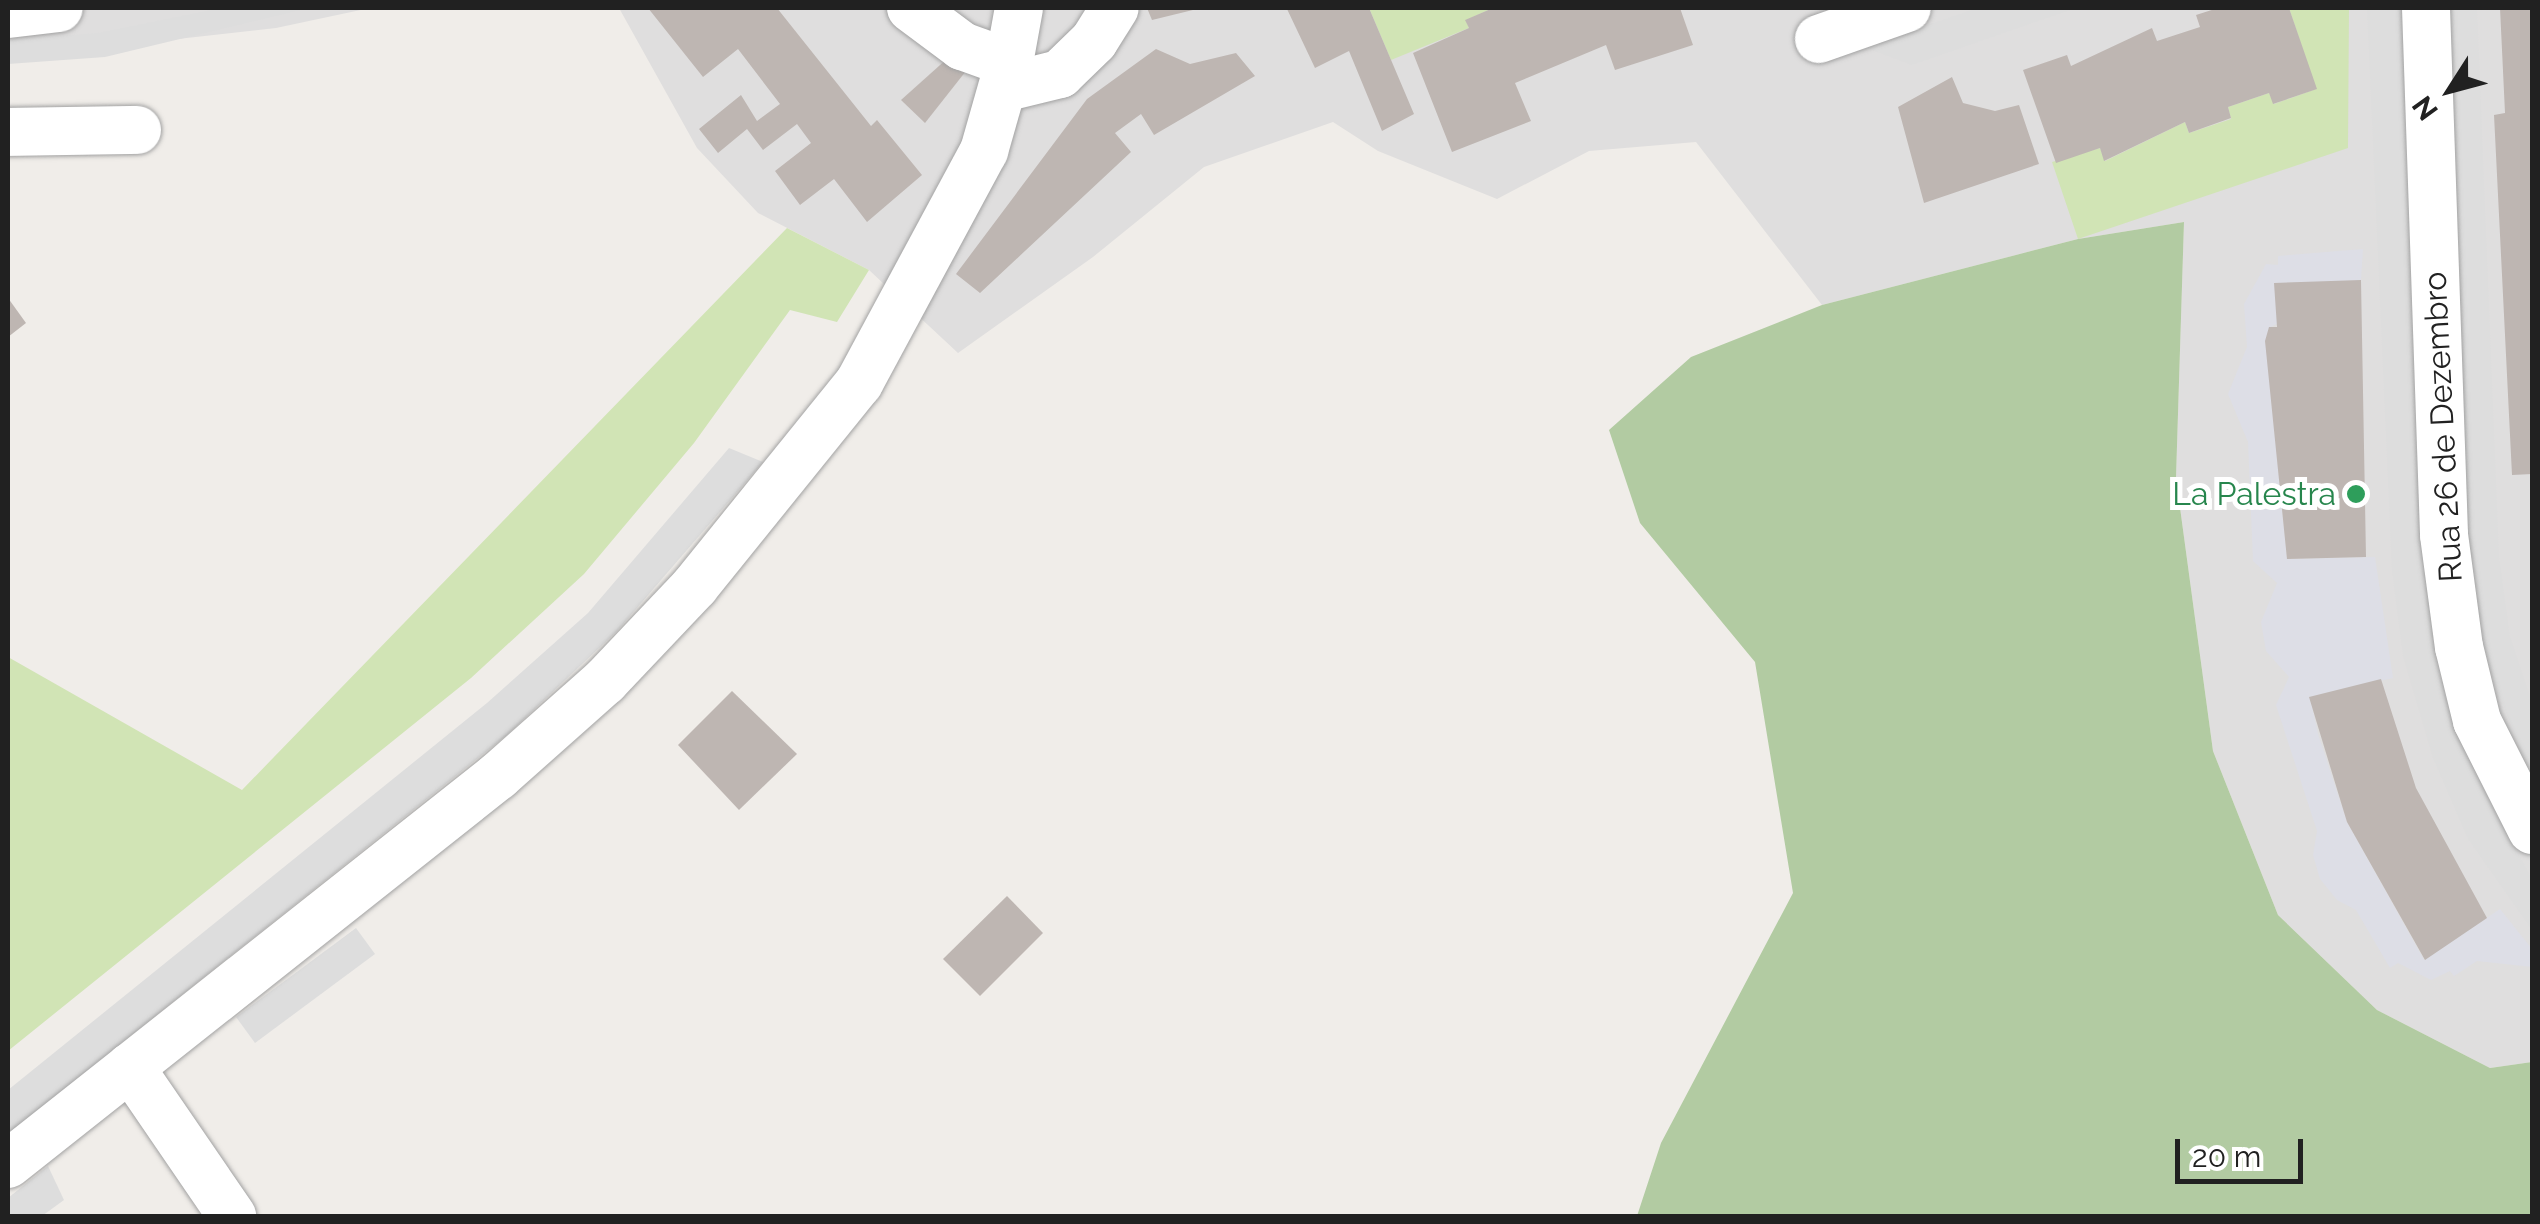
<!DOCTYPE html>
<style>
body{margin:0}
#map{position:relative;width:2540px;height:1224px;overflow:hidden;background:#f0ede9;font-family:Raleway,sans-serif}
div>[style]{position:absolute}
.residential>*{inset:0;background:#dfdede}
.grass>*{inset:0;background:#d1e4b5}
.forest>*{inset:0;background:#b2cba2}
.parking>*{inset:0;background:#ddd}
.plaza>*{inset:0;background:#dddee6}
.building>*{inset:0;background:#beb6b2}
.roads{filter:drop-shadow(0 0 2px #a2a2a2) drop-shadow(0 0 2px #a2a2a2)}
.minor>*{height:48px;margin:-24px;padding:0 24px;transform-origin:24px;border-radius:24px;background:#fff}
.dots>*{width:28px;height:28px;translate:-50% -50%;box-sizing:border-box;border:5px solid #fff;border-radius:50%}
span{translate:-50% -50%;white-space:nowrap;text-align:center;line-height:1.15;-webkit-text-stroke:10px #fff;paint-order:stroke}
.street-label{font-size:32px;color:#212121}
.leisure-label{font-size:32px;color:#27864d}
.right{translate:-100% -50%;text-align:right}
.frame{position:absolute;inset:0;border:10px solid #212121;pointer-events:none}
.north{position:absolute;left:2400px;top:40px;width:100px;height:100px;-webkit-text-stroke:8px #fff;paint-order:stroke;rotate:234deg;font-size:28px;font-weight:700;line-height:40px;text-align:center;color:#212121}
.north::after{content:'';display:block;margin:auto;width:35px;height:45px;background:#212121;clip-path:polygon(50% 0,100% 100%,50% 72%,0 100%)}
.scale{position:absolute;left:2175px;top:1139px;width:128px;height:45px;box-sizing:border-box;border:5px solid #212121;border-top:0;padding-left:12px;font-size:30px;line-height:35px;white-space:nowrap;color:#212121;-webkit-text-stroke:8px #fff;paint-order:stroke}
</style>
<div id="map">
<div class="residential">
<i style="clip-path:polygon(8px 8px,370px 8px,276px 28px,8px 58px)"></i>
<i style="clip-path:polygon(619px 8px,2532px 8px,2532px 1062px,2490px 1068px,2377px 1010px,2278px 915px,2213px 751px,2176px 478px,2184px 222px,2078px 239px,1822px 305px,1696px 142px,1589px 151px,1497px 199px,1378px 151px,1333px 122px,1204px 167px,1093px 257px,958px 353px,869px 270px,758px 213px,697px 148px)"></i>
</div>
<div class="grass">
<i style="clip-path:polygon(1369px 8px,1493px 8px,1466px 20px,1469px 28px,1391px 60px)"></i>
<i style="clip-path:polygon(2289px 8px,2349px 8px,2348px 148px,2078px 239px,2052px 162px,2100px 148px,2105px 161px,2185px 122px,2189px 133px,2231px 119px,2228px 107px,2269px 93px,2274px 104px,2316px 89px)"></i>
<i style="clip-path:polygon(787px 228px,869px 270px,837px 322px,790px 310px,694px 443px,584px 574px,471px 678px,8px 1051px,8px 657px,242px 790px)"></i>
</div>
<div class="forest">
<i style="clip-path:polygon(2184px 222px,2176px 478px,2213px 751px,2278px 915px,2377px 1010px,2490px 1068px,2532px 1062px,2532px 1216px,1637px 1216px,1661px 1143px,1793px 893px,1755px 662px,1640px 523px,1609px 430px,1691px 357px,1822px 305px,2078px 239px)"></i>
</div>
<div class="parking">
<i style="clip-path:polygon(221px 8px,309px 8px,105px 57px,8px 64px,8px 40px,98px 33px)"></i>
<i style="clip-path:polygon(1977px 8px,2076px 8px,1912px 65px,1864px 47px)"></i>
<i style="clip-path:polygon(2367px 8px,2402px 8px,2418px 479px,2434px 653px,2460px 745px,2532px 879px,2532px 930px,2468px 839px,2433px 758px,2403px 656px,2392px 571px)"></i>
<i style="clip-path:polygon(2443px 8px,2477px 8px,2499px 557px,2510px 637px,2532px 703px,2532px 780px,2478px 639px,2467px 553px)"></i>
<i style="clip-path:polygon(729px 448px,763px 462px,617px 631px,508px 734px,8px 1134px,8px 1090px,487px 703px,588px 613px)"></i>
<i style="clip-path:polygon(356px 928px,375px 954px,255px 1043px,236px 1017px)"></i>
<i style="clip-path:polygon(48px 1166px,64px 1200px,42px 1216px,8px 1216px,8px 1198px)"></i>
</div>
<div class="plaza">
<i style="clip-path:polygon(2363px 249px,2361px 280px,2269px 328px,2266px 341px,2287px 559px,2375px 557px,2393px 678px,2310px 697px,2318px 734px,2347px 822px,2424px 960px,2500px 909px,2532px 949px,2532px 967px,2477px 961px,2454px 976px,2450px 971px,2431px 980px,2398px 963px,2390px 968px,2356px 910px,2337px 900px,2320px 879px,2313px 855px,2317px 831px,2276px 705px,2289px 677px,2266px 651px,2261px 622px,2277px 583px,2253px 561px,2248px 442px,2228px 394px,2247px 347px,2244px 304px,2266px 264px,2278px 265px,2278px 256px)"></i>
</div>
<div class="building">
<i style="clip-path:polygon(648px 8px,777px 8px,871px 126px,877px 120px,922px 175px,867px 222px,834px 179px,800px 205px,775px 171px,811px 143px,797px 124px,763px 150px,747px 129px,718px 153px,699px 129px,741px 95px,757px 121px,780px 104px,738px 49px,703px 77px)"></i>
<i style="clip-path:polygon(1147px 8px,1197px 8px,1197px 9px,1152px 20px)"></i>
<i style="clip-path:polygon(1369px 8px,1414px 114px,1382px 131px,1349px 51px,1315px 68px,1287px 9px)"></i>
<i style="clip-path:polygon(1493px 8px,1680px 8px,1693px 45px,1615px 70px,1606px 45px,1515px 83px,1531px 121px,1452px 152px,1413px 53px,1469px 28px,1465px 20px)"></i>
<i style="clip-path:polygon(2218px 8px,2289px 8px,2317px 89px,2273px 104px,2269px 93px,2228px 107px,2231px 118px,2189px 133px,2185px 122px,2104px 161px,2100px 148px,2056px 163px,2023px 70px,2067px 55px,2071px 66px,2152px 28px,2157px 41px,2200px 27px,2196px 15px)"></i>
<i style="clip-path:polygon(2500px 8px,2532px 8px,2532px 474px,2512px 475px,2494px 115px,2505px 113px)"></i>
<i style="clip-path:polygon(1156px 49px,1190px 64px,1236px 53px,1255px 76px,1154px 135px,1141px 114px,1115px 133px,1131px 152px,980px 293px,956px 274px,1087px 99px)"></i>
<i style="clip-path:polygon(949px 57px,966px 71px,925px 123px,901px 100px)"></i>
<i style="clip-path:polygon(1952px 77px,1963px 103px,1995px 111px,2019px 105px,2039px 164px,1924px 203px,1898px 107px)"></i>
<i style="clip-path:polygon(2361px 280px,2366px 557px,2287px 559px,2265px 341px,2269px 327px,2277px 327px,2274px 283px)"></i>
<i style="clip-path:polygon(8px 298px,26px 323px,8px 337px)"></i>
<i style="clip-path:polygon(2381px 679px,2416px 788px,2487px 918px,2425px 960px,2347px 822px,2309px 697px)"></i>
<i style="clip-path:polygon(732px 691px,797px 754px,739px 810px,678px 745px)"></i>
<i style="clip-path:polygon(1007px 896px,1043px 933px,980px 996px,943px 959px)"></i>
</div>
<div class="roads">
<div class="minor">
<i style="left:911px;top:8px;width:64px;rotate:36.7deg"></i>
<i style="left:962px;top:46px;width:50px;rotate:19.9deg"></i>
<i style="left:1009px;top:63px;width:56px;rotate:-79.7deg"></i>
<i style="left:2426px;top:8px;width:527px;rotate:88.04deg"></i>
<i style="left:2444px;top:535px;width:113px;rotate:82.4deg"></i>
<i style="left:2459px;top:647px;width:76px;rotate:76.3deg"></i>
<i style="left:2477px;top:721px;width:122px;rotate:63.2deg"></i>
<i style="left:8px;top:14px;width:51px;rotate:-6.7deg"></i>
<i style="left:1819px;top:39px;width:93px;rotate:-19.4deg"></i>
<i style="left:1003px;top:88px;width:59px;rotate:-13.8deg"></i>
<i style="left:1060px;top:74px;width:47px;rotate:-44.1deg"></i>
<i style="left:1094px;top:41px;width:39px;rotate:-58deg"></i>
<i style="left:8px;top:132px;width:129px;rotate:-0.9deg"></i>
<i style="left:130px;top:1067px;width:181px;rotate:55.6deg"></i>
<i style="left:8px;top:1164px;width:625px;rotate:-38.37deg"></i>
<i style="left:498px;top:776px;width:143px;rotate:-41.6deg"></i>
<i style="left:605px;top:681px;width:131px;rotate:-46.5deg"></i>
<i style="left:695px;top:586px;width:261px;rotate:-51.1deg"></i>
<i style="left:859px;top:383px;width:264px;rotate:-61.7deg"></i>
<i style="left:984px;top:151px;width:91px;rotate:-74.1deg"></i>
</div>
</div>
<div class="dots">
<i style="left:2356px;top:494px;background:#2e9e5b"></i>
</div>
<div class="street-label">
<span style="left:2443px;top:427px;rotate:-93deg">Rua 26 de Dezembro</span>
</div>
<div class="leisure-label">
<span class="right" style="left:2336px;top:494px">La Palestra</span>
</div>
<div class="frame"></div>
<div class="north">N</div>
<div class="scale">20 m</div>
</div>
